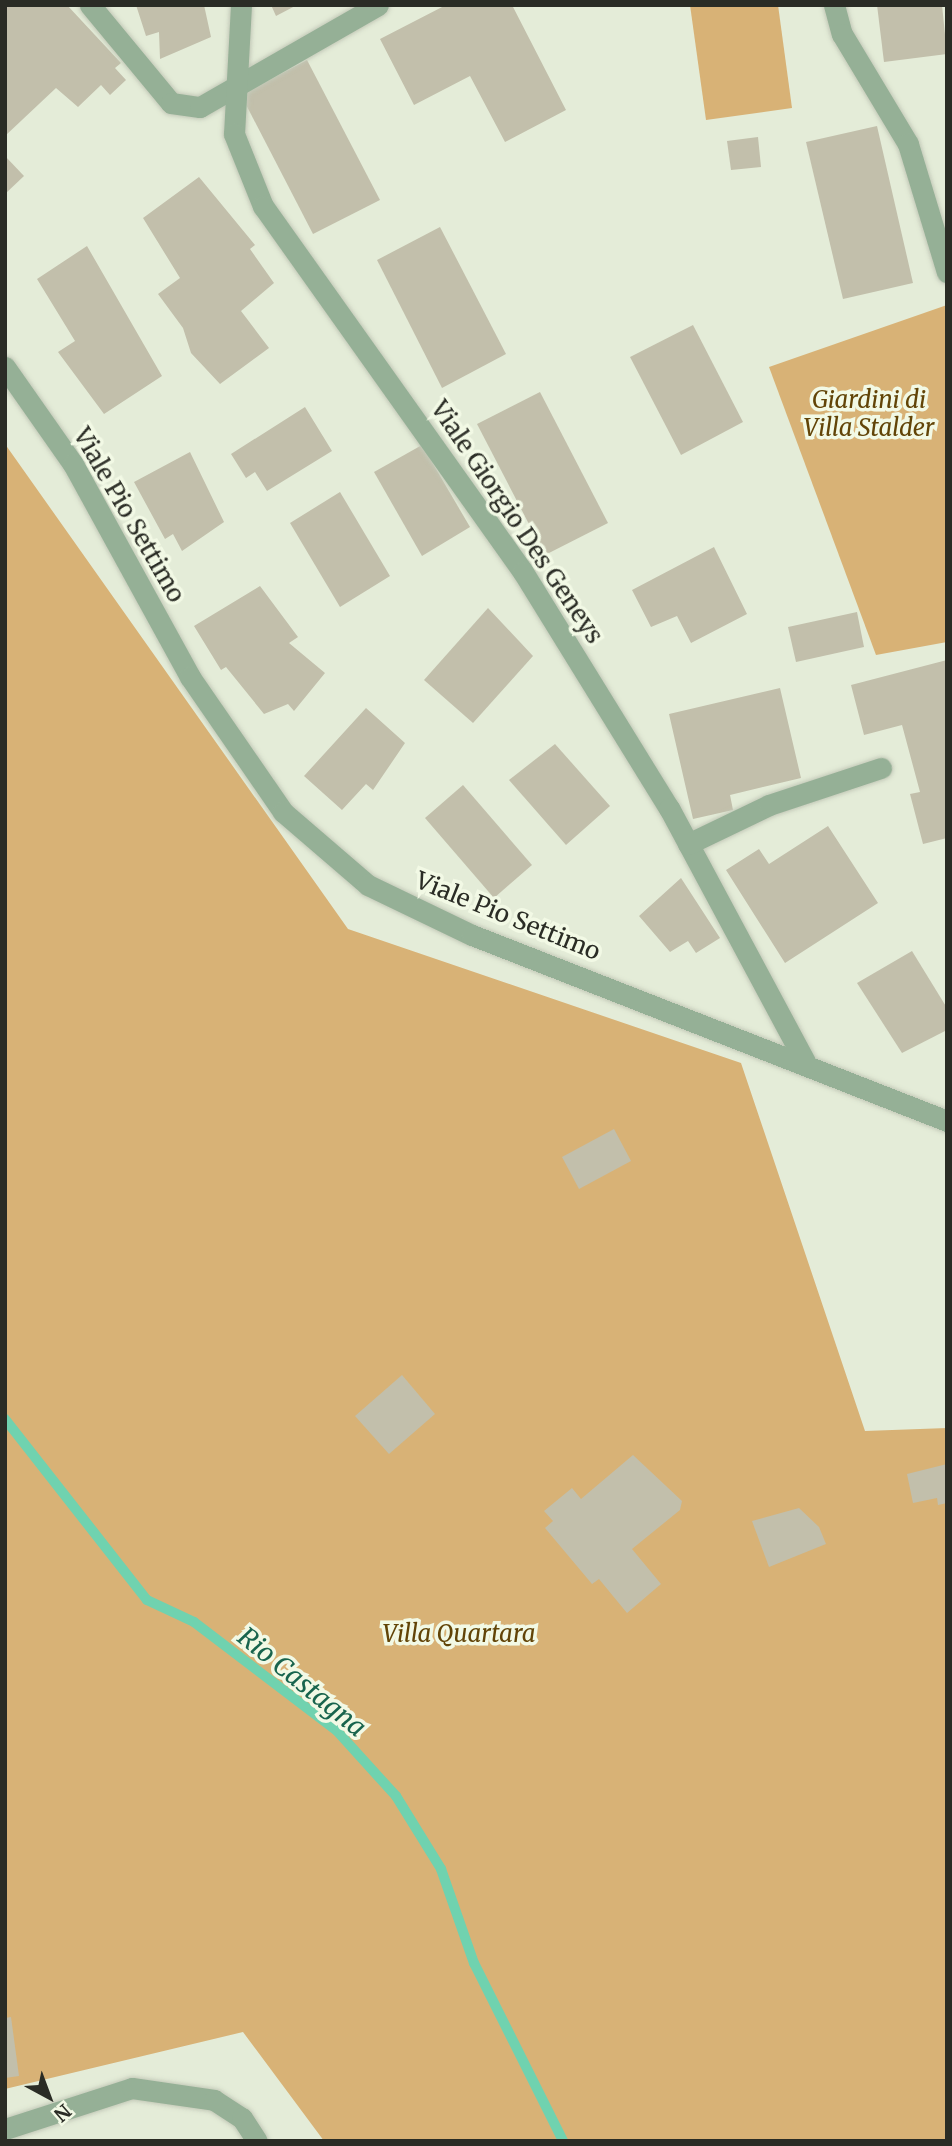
<!DOCTYPE html>
<style>
body{margin:0}
#map{position:relative;width:952px;height:2146px;overflow:hidden;background:#e4ecd8;font-family:Merriweather,serif}
div>[style]{position:absolute}
.green>*{inset:0;background:#d8b276}
.stream>*{height:10px;margin:-5px;padding:0 5px;transform-origin:5px;border-radius:5px;background:#70d2af}
.building>*{inset:0;background:#c2bfab}
.roads{filter:drop-shadow(0 0 2px #c3c9b8) drop-shadow(0 0 2px #c3c9b8)}
.minor>*{height:21px;margin:-10.5px;padding:0 10.5px;transform-origin:10.5px;border-radius:10.5px;background:#95b096}
span{translate:-50% -50%;white-space:nowrap;text-align:center;line-height:1.15;-webkit-text-stroke:7px #f2f9e5;paint-order:stroke}
.park-label{font-size:24px;color:#624407;font-style:italic}
.street-label{font-size:24px;color:#2a2c25}
.water-label{font-size:26px;color:#18644d;font-style:italic}
.frame{position:absolute;inset:0;border:7px solid #2a2c25;pointer-events:none}
.north{position:absolute;left:14px;top:2062px;width:70px;height:70px;-webkit-text-stroke:5px #f2f9e5;paint-order:stroke;rotate:139deg;font-size:19px;font-weight:700;line-height:28px;text-align:center;color:#2a2c25}
.north::after{content:'';display:block;margin:auto;width:24px;height:32px;background:#2a2c25;clip-path:polygon(50% 0,100% 100%,50% 72%,0 100%)}
</style>
<div id="map">
<div class="green">
<i style="clip-path:polygon(690px 5px,778px 5px,792px 108px,706px 120px)"></i>
<i style="clip-path:polygon(947px 305px,947px 642px,876px 655px,769px 367px)"></i>
<i style="clip-path:polygon(5px 444px,348px 929px,741px 1063px,865px 1431px,947px 1428px,947px 2141px,324px 2141px,243px 2032px,5px 2089px)"></i>
</div>
<div class="stream">
<i style="left:5px;top:1419px;width:230px;rotate:51.9deg"></i>
<i style="left:147px;top:1600px;width:52px;rotate:25.1deg"></i>
<i style="left:194px;top:1622px;width:180px;rotate:37.3deg"></i>
<i style="left:337px;top:1731px;width:88px;rotate:47.8deg"></i>
<i style="left:396px;top:1796px;width:86px;rotate:58.3deg"></i>
<i style="left:441px;top:1869px;width:100px;rotate:70.7deg"></i>
<i style="left:474px;top:1963px;width:199px;rotate:63.4deg"></i>
</div>
<div class="building">
<i style="clip-path:polygon(5px 5px,67px 5px,121px 63px,115px 68px,126px 80px,110px 95px,101px 85px,78px 107px,56px 88px,5px 136px)"></i>
<i style="clip-path:polygon(136px 5px,204px 5px,211px 37px,160px 59px,159px 32px,146px 36px)"></i>
<i style="clip-path:polygon(271px 5px,297px 5px,276px 16px)"></i>
<i style="clip-path:polygon(446px 5px,512px 5px,566px 110px,505px 142px,470px 76px,414px 105px,380px 39px)"></i>
<i style="clip-path:polygon(877px 5px,942px 5px,947px 54px,884px 62px)"></i>
<i style="clip-path:polygon(307px 60px,380px 200px,313px 234px,241px 95px)"></i>
<i style="clip-path:polygon(877px 126px,913px 283px,843px 299px,806px 142px)"></i>
<i style="clip-path:polygon(758px 137px,761px 167px,731px 170px,727px 141px)"></i>
<i style="clip-path:polygon(5px 156px,24px 176px,5px 194px)"></i>
<i style="clip-path:polygon(199px 177px,255px 245px,250px 249px,274px 283px,241px 311px,269px 348px,220px 384px,191px 353px,183px 328px,158px 294px,180px 278px,143px 218px)"></i>
<i style="clip-path:polygon(440px 227px,506px 354px,442px 388px,377px 260px)"></i>
<i style="clip-path:polygon(87px 246px,162px 376px,104px 414px,58px 352px,75px 341px,37px 279px)"></i>
<i style="clip-path:polygon(693px 325px,743px 422px,681px 455px,630px 357px)"></i>
<i style="clip-path:polygon(540px 392px,608px 523px,545px 555px,477px 424px)"></i>
<i style="clip-path:polygon(305px 407px,332px 451px,267px 491px,255px 472px,246px 478px,231px 454px)"></i>
<i style="clip-path:polygon(422px 445px,470px 527px,422px 556px,374px 472px)"></i>
<i style="clip-path:polygon(190px 452px,224px 522px,182px 551px,173px 534px,165px 539px,134px 482px)"></i>
<i style="clip-path:polygon(340px 492px,390px 576px,340px 607px,290px 523px)"></i>
<i style="clip-path:polygon(714px 547px,747px 614px,691px 643px,677px 616px,651px 627px,632px 590px)"></i>
<i style="clip-path:polygon(260px 586px,298px 637px,289px 643px,325px 673px,294px 711px,288px 704px,264px 714px,226px 667px,221px 670px,194px 626px)"></i>
<i style="clip-path:polygon(488px 608px,533px 656px,473px 723px,424px 680px)"></i>
<i style="clip-path:polygon(857px 612px,864px 647px,796px 662px,788px 627px)"></i>
<i style="clip-path:polygon(947px 660px,947px 838px,923px 844px,910px 794px,920px 792px,902px 725px,864px 735px,851px 685px)"></i>
<i style="clip-path:polygon(780px 688px,801px 778px,730px 795px,733px 810px,693px 819px,669px 714px)"></i>
<i style="clip-path:polygon(366px 708px,405px 743px,373px 790px,366px 784px,342px 810px,304px 776px)"></i>
<i style="clip-path:polygon(555px 744px,610px 806px,566px 845px,509px 780px)"></i>
<i style="clip-path:polygon(463px 785px,532px 865px,494px 898px,425px 818px)"></i>
<i style="clip-path:polygon(828px 826px,878px 903px,785px 963px,726px 870px,759px 849px,769px 864px)"></i>
<i style="clip-path:polygon(681px 878px,720px 938px,696px 953px,688px 941px,670px 952px,639px 916px)"></i>
<i style="clip-path:polygon(912px 951px,947px 1008px,947px 1030px,902px 1053px,857px 983px)"></i>
<i style="clip-path:polygon(614px 1129px,631px 1161px,579px 1189px,562px 1157px)"></i>
<i style="clip-path:polygon(402px 1375px,435px 1414px,389px 1454px,355px 1416px)"></i>
<i style="clip-path:polygon(633px 1455px,682px 1501px,680px 1510px,632px 1549px,661px 1584px,627px 1613px,599px 1579px,592px 1584px,545px 1528px,553px 1521px,544px 1511px,572px 1488px,581px 1499px)"></i>
<i style="clip-path:polygon(947px 1464px,947px 1503px,938px 1505px,937px 1498px,913px 1503px,907px 1474px)"></i>
<i style="clip-path:polygon(799px 1508px,819px 1527px,826px 1544px,769px 1567px,752px 1521px)"></i>
<i style="clip-path:polygon(11px 2017px,19px 2076px,5px 2078px,5px 2018px)"></i>
</div>
<div class="roads">
<div class="minor">
<i style="left:90px;top:5px;width:127px;rotate:50.4deg"></i>
<i style="left:171px;top:103px;width:29px;rotate:8deg"></i>
<i style="left:200px;top:107px;width:205px;rotate:-29.8deg"></i>
<i style="left:241px;top:5px;width:129px;rotate:93.1deg"></i>
<i style="left:234px;top:134px;width:78px;rotate:68.1deg"></i>
<i style="left:263px;top:206px;width:449px;rotate:54.6deg"></i>
<i style="left:523px;top:572px;width:278px;rotate:58.3deg"></i>
<i style="left:669px;top:808px;width:288px;rotate:61.8deg"></i>
<i style="left:834px;top:5px;width:30px;rotate:75deg"></i>
<i style="left:842px;top:34px;width:128px;rotate:59deg"></i>
<i style="left:908px;top:144px;width:134px;rotate:73.1deg"></i>
<i style="left:5px;top:367px;width:118px;rotate:55deg"></i>
<i style="left:73px;top:464px;width:243px;rotate:61.2deg"></i>
<i style="left:190px;top:677px;width:164px;rotate:55.4deg"></i>
<i style="left:283px;top:812px;width:112px;rotate:40.7deg"></i>
<i style="left:368px;top:885px;width:115px;rotate:25.7deg"></i>
<i style="left:472px;top:935px;width:510px;rotate:21.38deg"></i>
<i style="left:688px;top:844px;width:90px;rotate:-25.7deg"></i>
<i style="left:769px;top:805px;width:118px;rotate:-18.3deg"></i>
<i style="left:5px;top:2129px;width:133px;rotate:-17.9deg"></i>
<i style="left:132px;top:2088px;width:83px;rotate:8.3deg"></i>
<i style="left:214px;top:2100px;width:33px;rotate:33deg"></i>
<i style="left:242px;top:2118px;width:27px;rotate:57deg"></i>
</div>
</div>
<div class="park-label">
<span style="left:869px;top:414px">Giardini di<br>Villa Stalder</span>
<span style="left:459px;top:1634px">Villa Quartara</span>
</div>
<div class="street-label">
<span style="left:129px;top:515px;rotate:60deg">Viale Pio Settimo</span>
<span style="left:517px;top:522px;rotate:56deg">Viale Giorgio Des Geneys</span>
<span style="left:508px;top:916px;rotate:22deg">Viale Pio Settimo</span>
</div>
<div class="water-label">
<span style="left:302px;top:1682px;rotate:39deg">Rio Castagna</span>
</div>
<div class="frame"></div>
<div class="north">N</div>
</div>
